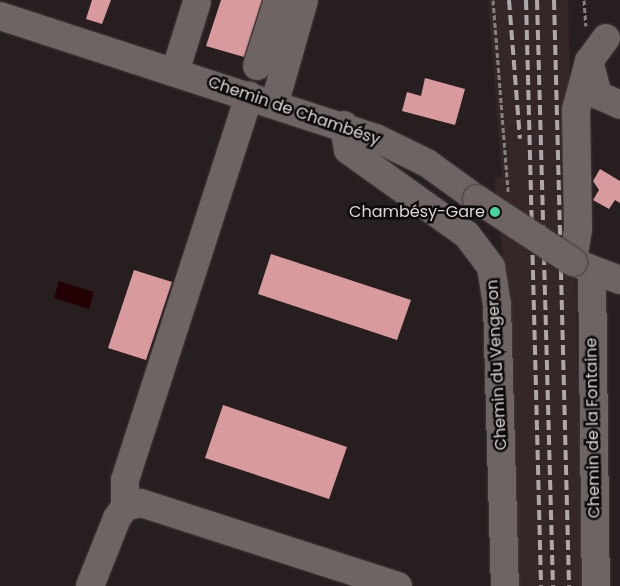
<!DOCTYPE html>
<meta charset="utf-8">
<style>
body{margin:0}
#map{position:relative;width:620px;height:586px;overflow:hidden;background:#271f1f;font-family:Poppins,sans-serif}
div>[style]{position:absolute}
.built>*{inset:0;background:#352728}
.water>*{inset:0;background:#220003}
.building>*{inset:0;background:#d99a9e}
.path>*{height:3px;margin-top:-1.5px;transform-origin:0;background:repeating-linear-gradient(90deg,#888181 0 5px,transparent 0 7.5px)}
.roads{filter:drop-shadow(0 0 1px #413a3a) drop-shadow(0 0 1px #413a3a)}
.minor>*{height:28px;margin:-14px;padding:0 14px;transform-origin:14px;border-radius:14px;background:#6e6464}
.rail>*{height:4px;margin-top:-2px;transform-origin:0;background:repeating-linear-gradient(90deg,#aea8a9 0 10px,transparent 0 15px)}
.bridges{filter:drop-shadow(0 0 1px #413a3a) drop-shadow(0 0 1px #413a3a)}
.minor-bridge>*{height:28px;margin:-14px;padding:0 14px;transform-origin:14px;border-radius:14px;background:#6e6464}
.dots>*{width:14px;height:14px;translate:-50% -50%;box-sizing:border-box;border:2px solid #0e0a0a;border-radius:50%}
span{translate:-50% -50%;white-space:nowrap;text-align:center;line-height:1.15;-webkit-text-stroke:5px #0e0a0a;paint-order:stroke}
.street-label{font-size:16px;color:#dcd6d7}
.poi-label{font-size:16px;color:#dcd6d7}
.right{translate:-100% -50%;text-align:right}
</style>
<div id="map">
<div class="built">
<i style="clip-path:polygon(488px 0,568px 0,583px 586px,518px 586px,508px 298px,494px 178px,502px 176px)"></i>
</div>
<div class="water">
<i style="clip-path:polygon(59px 281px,94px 292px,89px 309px,54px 298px)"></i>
</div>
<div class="building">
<i style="clip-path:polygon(92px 0,111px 0,102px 24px,86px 19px)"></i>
<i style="clip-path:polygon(221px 0,262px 0,244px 57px,206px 46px)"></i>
<i style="clip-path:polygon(425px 78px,465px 89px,455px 125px,402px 111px,407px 92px,421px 96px)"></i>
<i style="clip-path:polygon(600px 169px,620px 181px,620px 203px,615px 200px,609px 209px,593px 200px,599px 190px,593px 181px)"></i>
<i style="clip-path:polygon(271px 254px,411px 300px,397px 340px,258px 294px)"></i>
<i style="clip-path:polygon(134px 270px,172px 282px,146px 360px,108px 348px)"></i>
<i style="clip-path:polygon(223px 405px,347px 447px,329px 499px,205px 458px)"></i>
</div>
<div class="path">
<i style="left:493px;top:0;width:192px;rotate:85.5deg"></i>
<i style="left:584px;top:0;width:26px;rotate:86deg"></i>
</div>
<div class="roads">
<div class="minor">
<i style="left:0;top:16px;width:395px;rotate:18deg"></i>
<i style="left:376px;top:138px;width:57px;rotate:26.1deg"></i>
<i style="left:427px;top:163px;width:62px;rotate:35.8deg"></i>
<i style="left:606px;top:38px;width:29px;rotate:126deg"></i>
<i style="left:589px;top:61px;width:51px;rotate:104.9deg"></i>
<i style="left:576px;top:110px;width:119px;rotate:89deg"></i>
<i style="left:578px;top:229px;width:33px;rotate:99deg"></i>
<i style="left:573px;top:262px;width:50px;rotate:21deg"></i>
<i style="left:589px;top:61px;width:35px;rotate:75deg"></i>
<i style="left:598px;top:95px;width:24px;rotate:24deg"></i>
<i style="left:257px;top:66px;width:66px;rotate:-72.4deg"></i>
<i style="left:175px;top:72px;width:73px;rotate:-72.6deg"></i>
<i style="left:275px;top:102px;width:106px;rotate:-74.1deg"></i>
<i style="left:344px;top:125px;width:25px;rotate:81deg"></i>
<i style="left:348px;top:150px;width:146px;rotate:35.5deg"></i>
<i style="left:467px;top:235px;width:40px;rotate:53deg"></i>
<i style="left:491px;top:267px;width:37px;rotate:81deg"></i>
<i style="left:497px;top:304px;width:282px;rotate:88.4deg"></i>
<i style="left:592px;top:270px;width:316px;rotate:89.3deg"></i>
<i style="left:125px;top:507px;width:27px;rotate:-90deg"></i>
<i style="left:125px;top:480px;width:404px;rotate:-72.1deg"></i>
<i style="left:90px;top:586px;width:73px;rotate:-68.3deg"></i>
<i style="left:117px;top:518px;width:14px;rotate:-54deg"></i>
<i style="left:125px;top:507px;width:16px;rotate:-14deg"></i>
<i style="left:141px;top:503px;width:270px;rotate:17.9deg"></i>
</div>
</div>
<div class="rail">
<i style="left:509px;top:0;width:139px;rotate:85.5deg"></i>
<i style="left:526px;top:0;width:586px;rotate:88.53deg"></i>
<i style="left:537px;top:0;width:586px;rotate:88.44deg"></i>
<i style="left:554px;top:0;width:586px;rotate:88.53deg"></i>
</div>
<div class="bridges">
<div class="minor-bridge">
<i style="left:477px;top:199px;width:115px;rotate:33.3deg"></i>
</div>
</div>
<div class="dots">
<i style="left:495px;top:212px;background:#43d4a0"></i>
</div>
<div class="street-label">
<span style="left:294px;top:111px;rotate:19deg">Chemin de Chambésy</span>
<span style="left:497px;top:365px;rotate:-93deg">Chemin du Vengeron</span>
<span style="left:593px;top:428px;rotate:-91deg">Chemin de la Fontaine</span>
</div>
<div class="poi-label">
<span class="right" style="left:485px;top:212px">Chambésy-Gare</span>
</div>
</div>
